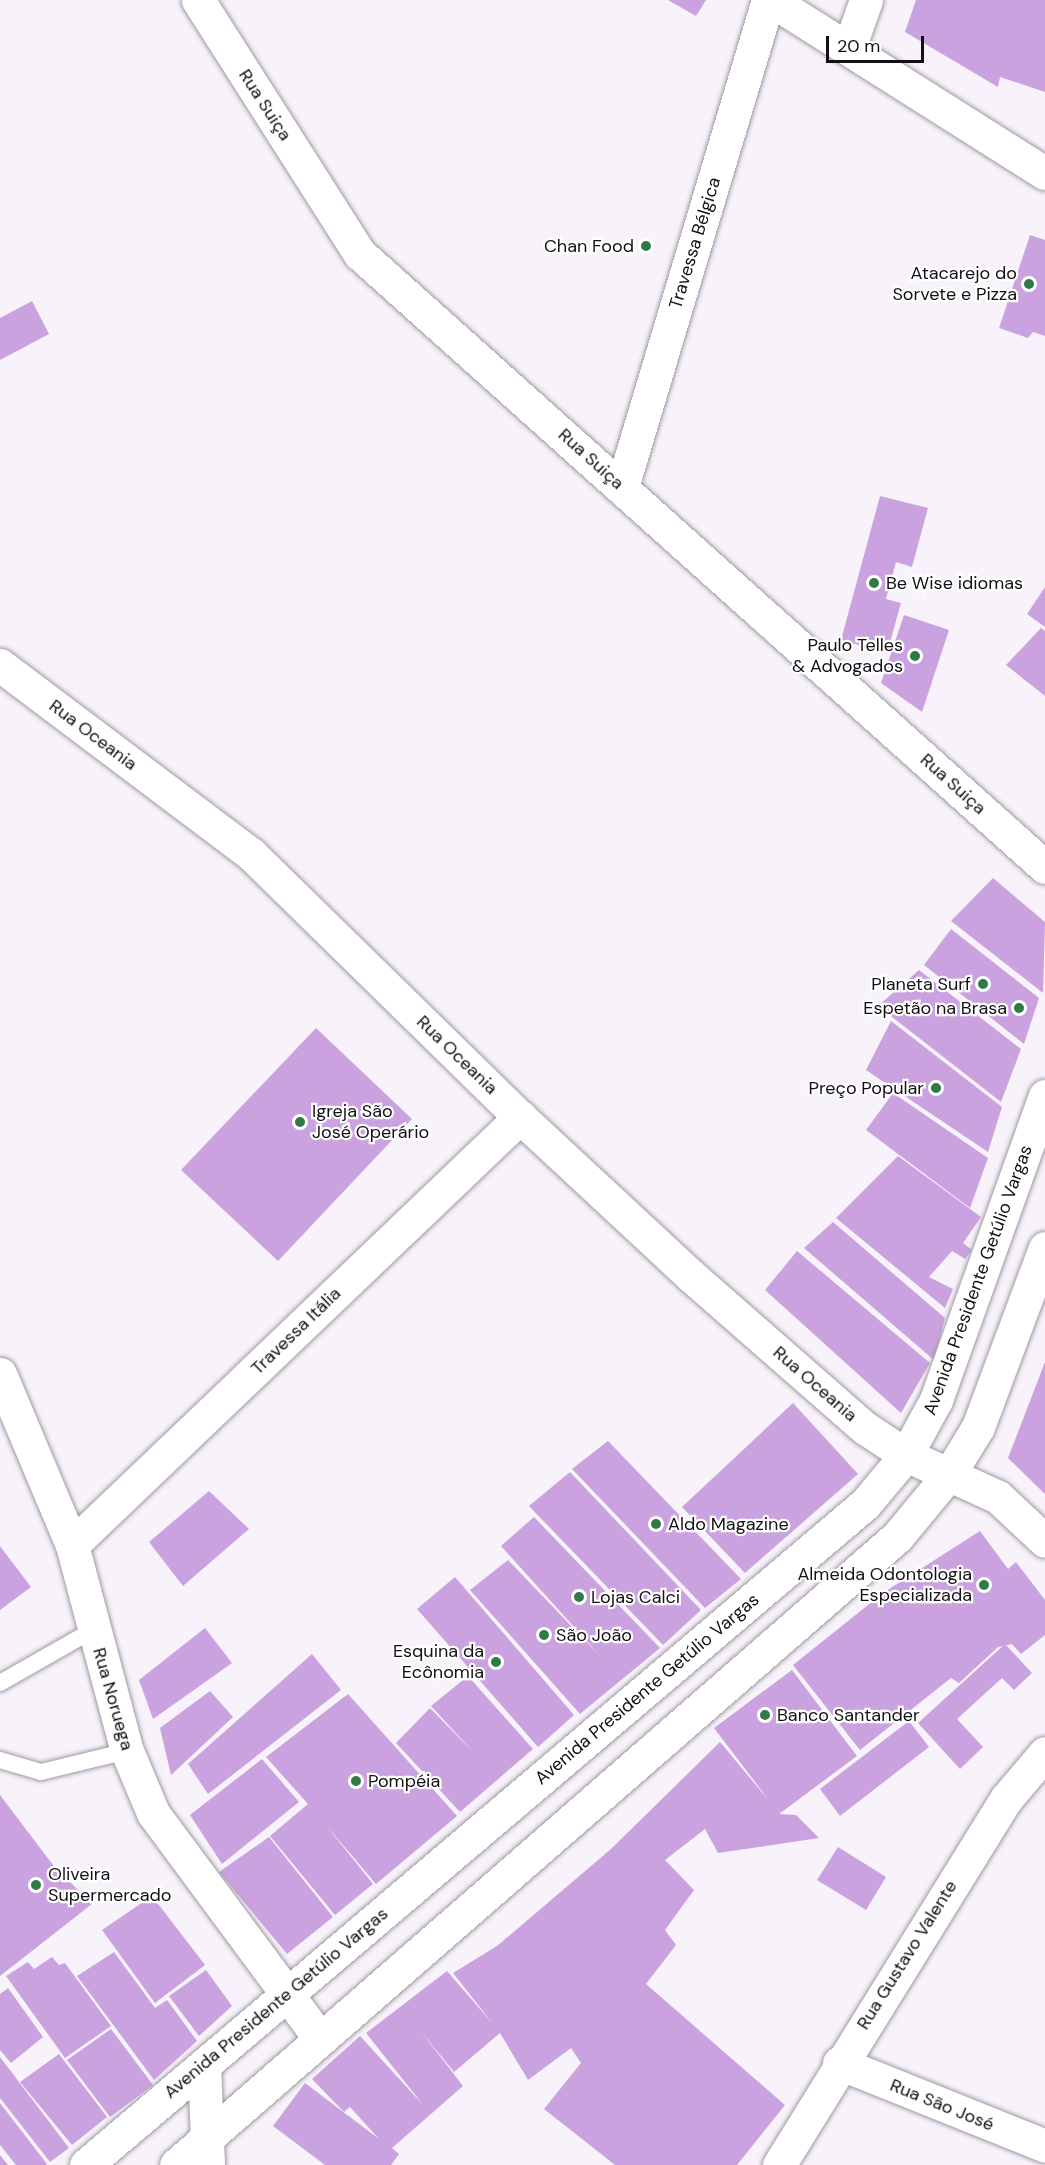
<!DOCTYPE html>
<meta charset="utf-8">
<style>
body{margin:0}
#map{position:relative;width:1045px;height:2165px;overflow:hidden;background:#f8f2fb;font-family:"DM Sans",sans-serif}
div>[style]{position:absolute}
.building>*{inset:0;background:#caa2df}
.roads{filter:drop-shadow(0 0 2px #9f9aa2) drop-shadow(0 0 2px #9f9aa2)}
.service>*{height:16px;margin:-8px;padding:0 8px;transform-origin:8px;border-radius:8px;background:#fff}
.minor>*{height:33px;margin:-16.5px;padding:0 16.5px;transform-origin:16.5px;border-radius:16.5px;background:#fff}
.tertiary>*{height:33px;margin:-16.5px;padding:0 16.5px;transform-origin:16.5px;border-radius:16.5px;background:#fff}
.secondary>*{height:33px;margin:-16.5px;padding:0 16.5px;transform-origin:16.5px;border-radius:16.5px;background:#fff}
.primary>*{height:33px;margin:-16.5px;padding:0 16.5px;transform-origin:16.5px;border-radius:16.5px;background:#fff}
.dots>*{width:16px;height:16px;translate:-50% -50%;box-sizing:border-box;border:3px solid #fff;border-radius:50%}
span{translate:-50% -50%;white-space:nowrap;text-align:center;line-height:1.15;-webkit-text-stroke:4.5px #fff;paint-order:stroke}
.street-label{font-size:18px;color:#121013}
.poi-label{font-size:18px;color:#121013}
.right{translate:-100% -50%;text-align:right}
.left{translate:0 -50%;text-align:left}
.scale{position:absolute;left:826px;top:36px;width:98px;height:27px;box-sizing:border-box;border:3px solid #121013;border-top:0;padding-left:8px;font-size:18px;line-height:21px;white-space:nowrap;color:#121013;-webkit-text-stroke:4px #fff;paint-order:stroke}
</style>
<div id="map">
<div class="building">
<i style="clip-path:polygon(668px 0,706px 0,696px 16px)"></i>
<i style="clip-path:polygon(916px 0,1045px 0,1045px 92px,1000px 77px,998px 87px,905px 32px)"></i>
<i style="clip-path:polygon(1030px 235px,1045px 240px,1045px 336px,1033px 332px,1028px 338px,999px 328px)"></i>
<i style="clip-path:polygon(32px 301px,49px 334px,0 360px,0 318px)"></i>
<i style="clip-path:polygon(880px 496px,928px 508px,912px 567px,896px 562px,886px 599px,901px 603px,887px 653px,841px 640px)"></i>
<i style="clip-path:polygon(1045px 587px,1045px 627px,1027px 614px)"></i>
<i style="clip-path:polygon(904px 615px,949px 630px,922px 712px,881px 683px)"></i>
<i style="clip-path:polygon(1041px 628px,1045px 631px,1045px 696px,1006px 665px)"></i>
<i style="clip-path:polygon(993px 878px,1045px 922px,1043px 993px,951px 921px)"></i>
<i style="clip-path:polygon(951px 929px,1039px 998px,1024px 1044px,924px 965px)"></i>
<i style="clip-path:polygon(919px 970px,1021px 1049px,1001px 1102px,878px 1006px)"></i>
<i style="clip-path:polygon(891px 1021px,1002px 1107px,988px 1152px,866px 1070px)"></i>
<i style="clip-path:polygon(316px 1028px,412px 1119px,278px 1261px,181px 1170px)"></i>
<i style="clip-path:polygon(893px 1093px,988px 1158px,970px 1208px,866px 1130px)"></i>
<i style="clip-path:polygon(898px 1156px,981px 1217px,963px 1243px,972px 1250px,965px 1259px,952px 1251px,929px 1277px,953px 1289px,945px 1308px,836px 1218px)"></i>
<i style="clip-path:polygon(833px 1222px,945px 1318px,934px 1360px,804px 1248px)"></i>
<i style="clip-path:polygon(797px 1251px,930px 1363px,901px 1413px,765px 1290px)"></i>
<i style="clip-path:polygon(1045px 1362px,1045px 1494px,1008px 1458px)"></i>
<i style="clip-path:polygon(793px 1403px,858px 1474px,745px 1573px,682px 1507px)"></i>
<i style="clip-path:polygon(608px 1441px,741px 1579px,705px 1608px,572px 1469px)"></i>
<i style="clip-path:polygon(570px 1472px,701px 1610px,663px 1645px,529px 1506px)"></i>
<i style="clip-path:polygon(209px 1491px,249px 1529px,183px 1586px,149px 1542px)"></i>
<i style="clip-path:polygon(534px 1517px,660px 1648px,580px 1714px,470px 1590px,508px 1560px,602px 1658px,501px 1546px)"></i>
<i style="clip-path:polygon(980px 1531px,1008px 1569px,1016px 1562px,1045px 1600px,1045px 1635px,1021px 1654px,1012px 1644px,998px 1647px,959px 1683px,951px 1678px,860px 1750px,793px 1665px,883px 1593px)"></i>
<i style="clip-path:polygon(0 1546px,31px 1587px,0 1610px)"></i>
<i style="clip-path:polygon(455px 1577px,574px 1715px,538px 1747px,417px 1609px)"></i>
<i style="clip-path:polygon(205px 1628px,232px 1663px,153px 1719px,139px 1680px)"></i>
<i style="clip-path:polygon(1005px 1644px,1032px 1673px,1014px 1690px,1002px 1678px,957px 1719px,983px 1747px,960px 1769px,918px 1723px)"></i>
<i style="clip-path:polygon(312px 1654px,341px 1690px,208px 1794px,188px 1764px)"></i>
<i style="clip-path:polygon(792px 1670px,857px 1756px,779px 1814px,796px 1815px,819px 1838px,718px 1853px,705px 1829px,665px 1860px,694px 1890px,665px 1930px,676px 1945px,646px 1984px,785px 2105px,737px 2165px,615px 2165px,544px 2109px,581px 2063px,571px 2048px,528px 2080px,500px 2033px,454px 2072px,420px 2030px,463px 2086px,392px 2148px,399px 2154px,391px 2165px,325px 2165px,273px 2126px,305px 2083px,379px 2139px,350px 2107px,344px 2112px,312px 2079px,360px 2036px,424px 2106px,366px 2033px,447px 1971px,493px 2024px,453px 1973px,497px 1946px,611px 1849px,720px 1742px,771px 1803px,714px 1728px)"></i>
<i style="clip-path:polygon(468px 1676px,533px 1749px,460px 1812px,396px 1743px,430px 1708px,475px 1754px,431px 1706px)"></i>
<i style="clip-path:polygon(210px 1691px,233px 1717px,171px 1775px,160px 1728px)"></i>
<i style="clip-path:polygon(348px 1694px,457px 1816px,376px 1884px,325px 1824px,373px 1884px,335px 1915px,270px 1836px,308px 1804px,266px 1757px)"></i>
<i style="clip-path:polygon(909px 1721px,929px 1747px,840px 1816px,820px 1789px)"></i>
<i style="clip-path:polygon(262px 1759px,299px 1802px,222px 1864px,190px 1815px)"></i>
<i style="clip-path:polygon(0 1795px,53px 1865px,92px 1904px,0 1976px)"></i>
<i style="clip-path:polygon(269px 1837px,333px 1917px,287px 1954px,219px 1872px)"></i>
<i style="clip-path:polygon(838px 1847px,886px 1877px,866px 1910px,817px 1880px)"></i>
<i style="clip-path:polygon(152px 1896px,205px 1965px,155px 2003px,102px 1930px)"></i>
<i style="clip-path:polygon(114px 1952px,155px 2008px,167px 2000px,197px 2041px,154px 2080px,77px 1976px)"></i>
<i style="clip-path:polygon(52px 1957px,59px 1965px,65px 1963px,111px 2026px,65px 2058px,6px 1976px,28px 1962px,34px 1969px)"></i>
<i style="clip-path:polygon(206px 1970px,232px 2006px,199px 2036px,169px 1996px)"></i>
<i style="clip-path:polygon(8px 1988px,43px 2037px,11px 2063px,0 2050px,0 1994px)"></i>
<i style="clip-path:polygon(111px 2029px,153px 2085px,110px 2117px,67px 2060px)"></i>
<i style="clip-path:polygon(59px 2054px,107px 2117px,72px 2145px,20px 2082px)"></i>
<i style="clip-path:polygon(0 2057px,69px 2148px,50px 2162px,0 2098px)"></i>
<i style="clip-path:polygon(0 2103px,47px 2164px,46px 2165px,16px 2165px,0 2145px)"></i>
<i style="clip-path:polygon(0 2155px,8px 2165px,0 2165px)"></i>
</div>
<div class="roads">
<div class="service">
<i style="left:0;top:1683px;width:107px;rotate:-29.7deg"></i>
<i style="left:0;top:1760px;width:43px;rotate:16.3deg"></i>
<i style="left:41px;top:1772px;width:89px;rotate:-13.7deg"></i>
</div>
<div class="minor">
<i style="left:198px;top:0;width:301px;rotate:57.5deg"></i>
<i style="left:360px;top:254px;width:919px;rotate:41.83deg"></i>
<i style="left:849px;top:48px;width:51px;rotate:-70.5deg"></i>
<i style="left:622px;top:487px;width:508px;rotate:-73.31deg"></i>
<i style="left:72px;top:1545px;width:620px;rotate:-43.69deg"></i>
<i style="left:839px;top:2063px;width:222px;rotate:21.9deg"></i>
<i style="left:779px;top:2165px;width:431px;rotate:-58.2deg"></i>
<i style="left:1006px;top:1799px;width:60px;rotate:-49.7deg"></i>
</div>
<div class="tertiary">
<i style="left:0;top:665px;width:314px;rotate:37deg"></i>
<i style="left:251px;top:854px;width:376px;rotate:44.4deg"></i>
<i style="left:520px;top:1117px;width:232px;rotate:42.9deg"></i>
<i style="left:690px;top:1275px;width:232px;rotate:41.2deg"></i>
<i style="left:865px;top:1428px;width:49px;rotate:33.4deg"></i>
<i style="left:0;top:1374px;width:186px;rotate:67.2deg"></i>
<i style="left:72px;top:1545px;width:213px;rotate:75.1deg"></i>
<i style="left:127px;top:1751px;width:67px;rotate:67.2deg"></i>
<i style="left:153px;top:1813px;width:281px;rotate:53.5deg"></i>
<i style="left:204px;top:2065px;width:100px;rotate:87.7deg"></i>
</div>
<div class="secondary">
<i style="left:771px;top:0;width:324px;rotate:32.3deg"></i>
<i style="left:906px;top:1455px;width:101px;rotate:24.5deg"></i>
<i style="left:998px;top:1497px;width:64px;rotate:43.1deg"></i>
</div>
<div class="primary">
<i style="left:86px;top:2165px;width:1022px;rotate:-40.32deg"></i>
<i style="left:865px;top:1504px;width:64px;rotate:-50.1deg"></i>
<i style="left:906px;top:1455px;width:63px;rotate:-61.4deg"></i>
<i style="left:936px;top:1400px;width:323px;rotate:-70.3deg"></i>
<i style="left:176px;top:2165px;width:956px;rotate:-41.06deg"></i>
<i style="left:897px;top:1537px;width:83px;rotate:-50.4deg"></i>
<i style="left:950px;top:1473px;width:54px;rotate:-58.7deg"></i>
<i style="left:978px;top:1427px;width:191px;rotate:-69.5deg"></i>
</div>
</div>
<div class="dots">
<i style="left:646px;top:246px;background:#307a47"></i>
<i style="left:1029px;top:284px;background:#307a47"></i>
<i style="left:874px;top:583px;background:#307a47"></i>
<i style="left:915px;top:656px;background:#307a47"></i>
<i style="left:983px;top:984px;background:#307a47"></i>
<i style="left:1019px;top:1008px;background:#307a47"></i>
<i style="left:936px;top:1088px;background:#307a47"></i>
<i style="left:300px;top:1122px;background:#307a47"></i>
<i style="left:656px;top:1524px;background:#307a47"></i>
<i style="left:984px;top:1585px;background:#307a47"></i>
<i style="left:579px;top:1597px;background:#307a47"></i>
<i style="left:544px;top:1635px;background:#307a47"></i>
<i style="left:496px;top:1662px;background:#307a47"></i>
<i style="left:765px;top:1715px;background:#307a47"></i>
<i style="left:356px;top:1781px;background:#307a47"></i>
<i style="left:36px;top:1885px;background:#307a47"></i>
</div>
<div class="street-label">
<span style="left:265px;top:105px;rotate:57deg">Rua Suiça</span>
<span style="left:695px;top:243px;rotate:-73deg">Travessa Bélgica</span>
<span style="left:591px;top:459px;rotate:42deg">Rua Suiça</span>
<span style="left:93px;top:735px;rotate:37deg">Rua Oceania</span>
<span style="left:953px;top:784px;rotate:42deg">Rua Suiça</span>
<span style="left:457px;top:1055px;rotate:44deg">Rua Oceania</span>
<span style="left:978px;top:1280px;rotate:-70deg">Avenida Presidente Getúlio Vargas</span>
<span style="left:296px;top:1331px;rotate:-44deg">Travessa Itália</span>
<span style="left:815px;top:1384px;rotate:41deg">Rua Oceania</span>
<span style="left:647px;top:1689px;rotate:-40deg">Avenida Presidente Getúlio Vargas</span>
<span style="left:113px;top:1699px;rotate:74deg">Rua Noruega</span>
<span style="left:907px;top:1955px;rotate:-58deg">Rua Gustavo Valente</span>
<span style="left:276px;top:2003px;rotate:-40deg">Avenida Presidente Getúlio Vargas</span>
<span style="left:942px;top:2105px;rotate:22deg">Rua São José</span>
</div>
<div class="poi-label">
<span class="right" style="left:634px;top:246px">Chan Food</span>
<span class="right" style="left:1017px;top:284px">Atacarejo do<br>Sorvete e Pizza</span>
<span class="left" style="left:886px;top:583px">Be Wise idiomas</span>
<span class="right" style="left:903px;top:656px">Paulo Telles<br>&amp; Advogados</span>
<span class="right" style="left:971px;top:984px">Planeta Surf</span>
<span class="right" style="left:1007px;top:1008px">Espetão na Brasa</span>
<span class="right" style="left:924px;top:1088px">Preço Popular</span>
<span class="left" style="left:312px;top:1122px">Igreja São<br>José Operário</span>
<span class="left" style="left:668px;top:1524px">Aldo Magazine</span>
<span class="right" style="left:972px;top:1585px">Almeida Odontologia<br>Especializada</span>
<span class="left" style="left:591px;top:1597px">Lojas Calci</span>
<span class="left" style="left:556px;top:1635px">São João</span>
<span class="right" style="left:484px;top:1662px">Esquina da<br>Ecônomia</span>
<span class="left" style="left:777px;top:1715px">Banco Santander</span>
<span class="left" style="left:368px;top:1781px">Pompéia</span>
<span class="left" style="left:48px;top:1885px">Oliveira<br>Supermercado</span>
</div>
<div class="scale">20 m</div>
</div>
